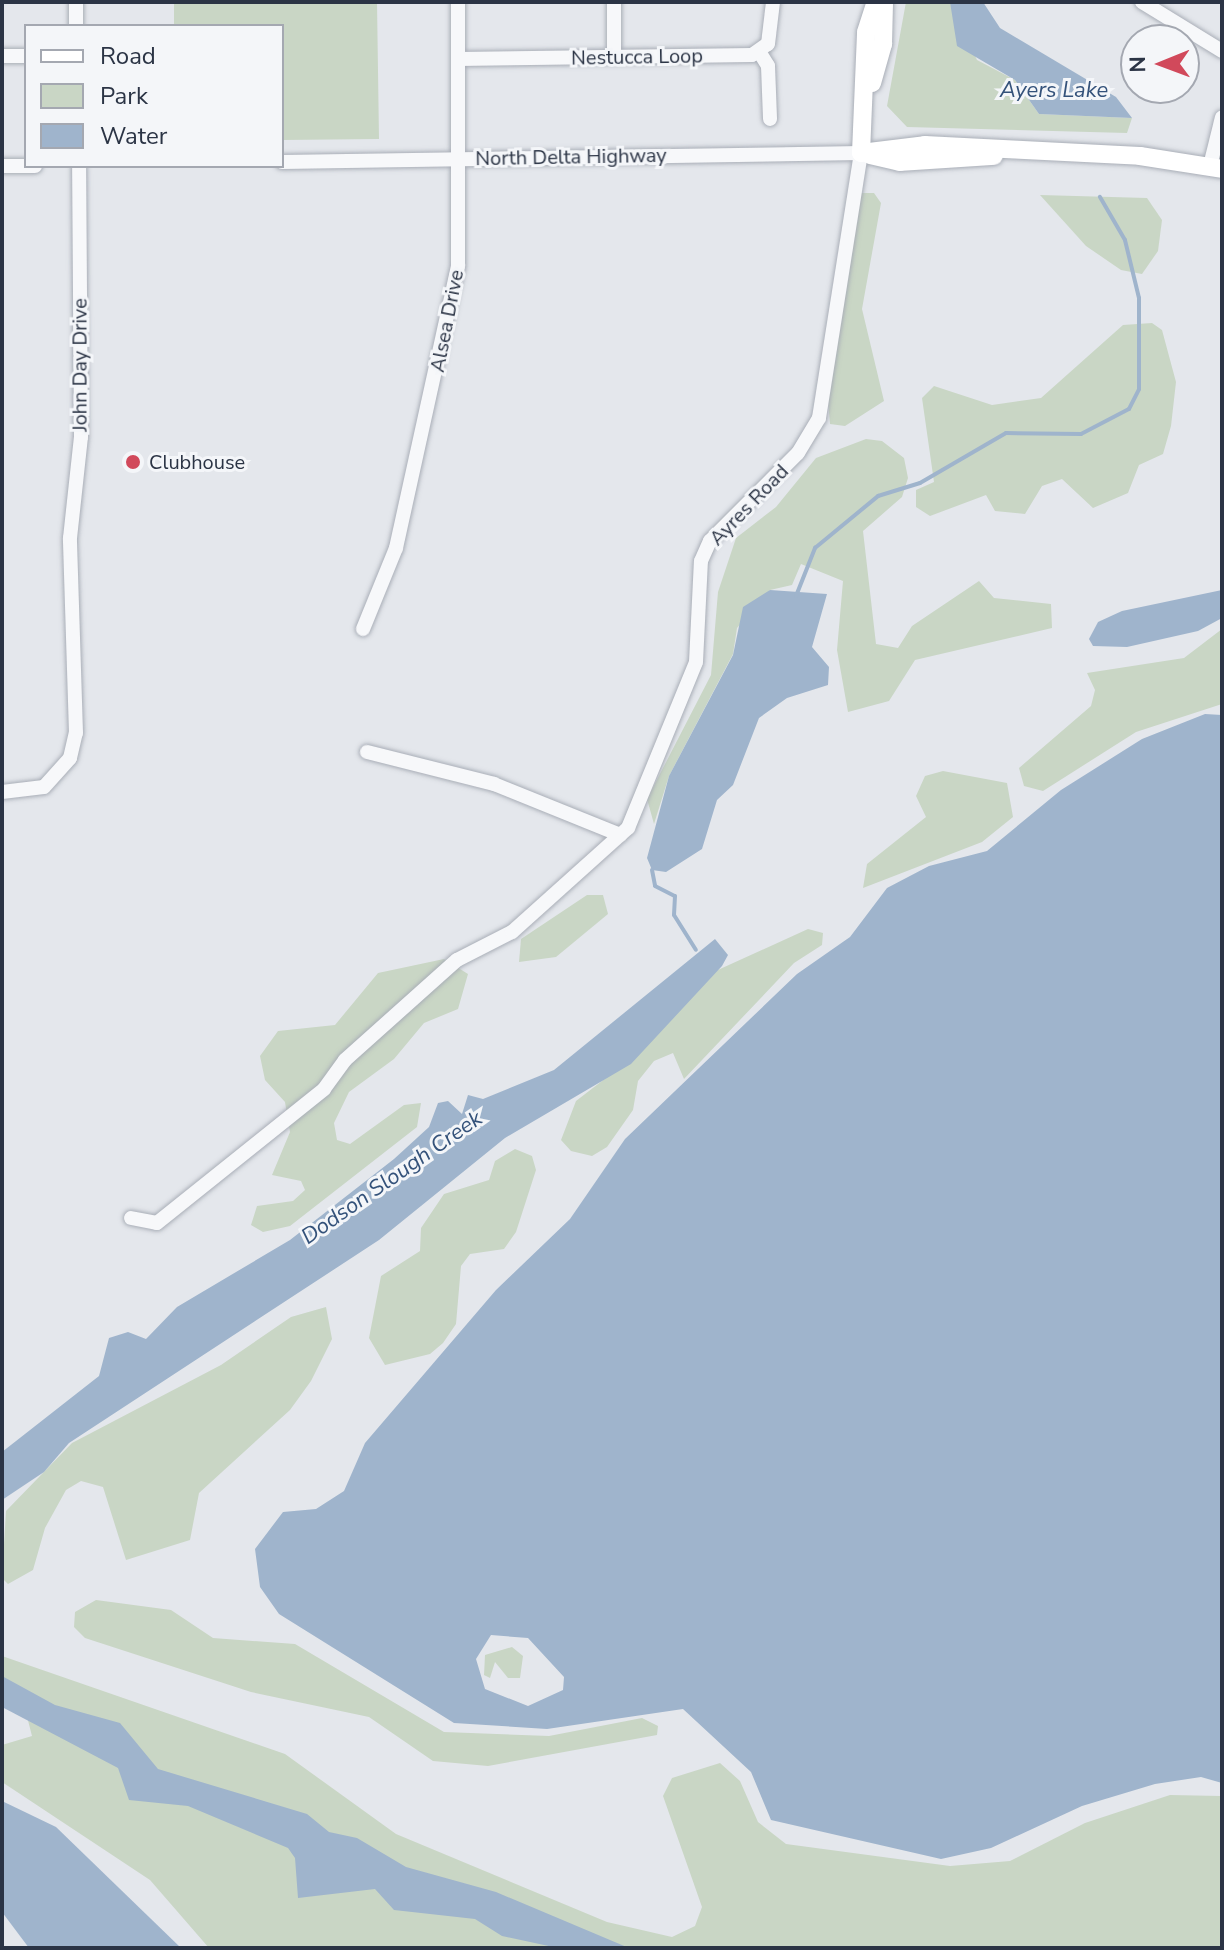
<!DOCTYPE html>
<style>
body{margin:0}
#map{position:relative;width:1224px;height:1950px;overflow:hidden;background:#e4e7ec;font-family:"Nunito Sans",sans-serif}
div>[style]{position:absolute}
.green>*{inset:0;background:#c9d6c5}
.water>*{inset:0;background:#9fb4cc}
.stream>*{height:4px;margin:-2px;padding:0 2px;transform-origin:2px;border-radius:2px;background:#9fb4cc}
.roads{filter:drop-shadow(0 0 2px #a9aeb7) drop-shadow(0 0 2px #a9aeb7)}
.street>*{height:14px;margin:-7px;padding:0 7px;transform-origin:7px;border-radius:7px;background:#f7f8fa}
.secondary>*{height:18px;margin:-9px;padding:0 9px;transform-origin:9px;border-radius:9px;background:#fff}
.dots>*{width:22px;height:22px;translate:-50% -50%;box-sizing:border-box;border:4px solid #f4f6f9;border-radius:50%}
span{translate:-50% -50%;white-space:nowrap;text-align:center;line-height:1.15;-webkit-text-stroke:6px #f4f6f9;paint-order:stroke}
.street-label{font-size:20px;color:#2b3445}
.poi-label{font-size:20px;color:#2b3445}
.left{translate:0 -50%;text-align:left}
.water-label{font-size:22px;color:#34527a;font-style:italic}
.frame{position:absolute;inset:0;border:4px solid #2b3445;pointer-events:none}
.legend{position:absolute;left:24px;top:24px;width:260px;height:144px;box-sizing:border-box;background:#f4f6f9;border:2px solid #a4a8b1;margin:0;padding:10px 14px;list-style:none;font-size:24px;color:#2b3445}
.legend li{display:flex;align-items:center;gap:16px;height:40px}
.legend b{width:40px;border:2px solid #a4a8b1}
.north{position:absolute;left:1120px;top:24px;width:80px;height:80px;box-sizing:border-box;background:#f4f6f9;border:2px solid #a4a8b1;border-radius:50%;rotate:269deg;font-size:22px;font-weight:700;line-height:32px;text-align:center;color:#2b3445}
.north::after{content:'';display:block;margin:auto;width:28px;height:36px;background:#d1495b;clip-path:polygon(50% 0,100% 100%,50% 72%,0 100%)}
</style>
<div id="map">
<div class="green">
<i style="clip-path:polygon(174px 2px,377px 2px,379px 139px,282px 140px,282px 26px,174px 26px)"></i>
<i style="clip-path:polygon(906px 2px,950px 2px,977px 60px,1015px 80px,1039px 114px,1132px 118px,1127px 133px,907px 127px,887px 106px)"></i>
<i style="clip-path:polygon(859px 193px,874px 193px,881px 203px,862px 309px,884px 401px,845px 426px,830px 424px,828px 401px)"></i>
<i style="clip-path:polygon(1040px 195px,1147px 198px,1162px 220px,1158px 251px,1142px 274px,1121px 270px,1086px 246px)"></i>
<i style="clip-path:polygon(1152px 323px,1162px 330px,1176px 382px,1171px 426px,1163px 454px,1139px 465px,1128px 493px,1093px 508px,1062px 479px,1042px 486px,1025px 514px,995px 511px,986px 495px,930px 516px,916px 507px,916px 490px,934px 482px,922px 398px,934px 386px,992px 405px,1041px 398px,1123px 325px)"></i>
<i style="clip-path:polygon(866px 439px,882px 441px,904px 458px,908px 478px,902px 497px,863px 531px,876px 644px,898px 648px,912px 626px,979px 581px,994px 598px,1051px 604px,1052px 628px,915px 660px,889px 701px,848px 712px,837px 650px,843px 581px,801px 564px,792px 585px,770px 590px,737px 628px,733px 654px,669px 776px,654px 824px,647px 799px,711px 675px,718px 592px,736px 538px,776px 507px,816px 458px)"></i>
<i style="clip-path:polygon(1222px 629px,1222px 704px,1136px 732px,1043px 791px,1024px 786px,1019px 768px,1091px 706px,1095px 690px,1087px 673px,1184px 658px)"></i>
<i style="clip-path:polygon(943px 771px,1007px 783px,1013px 817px,982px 842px,863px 888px,867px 864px,926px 817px,916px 796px,925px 776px)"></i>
<i style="clip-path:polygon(587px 895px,603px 895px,608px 914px,556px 957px,519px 962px,521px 939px)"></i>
<i style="clip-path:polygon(808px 929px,823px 933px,822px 945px,794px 963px,684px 1079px,673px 1053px,654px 1061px,638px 1081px,633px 1110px,607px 1147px,592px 1156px,571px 1151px,561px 1140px,576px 1101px,641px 1051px,709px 974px)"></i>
<i style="clip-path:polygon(444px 959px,468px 974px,458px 1009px,424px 1023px,394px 1059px,349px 1092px,334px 1123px,337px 1140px,350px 1144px,404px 1105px,421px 1103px,417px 1127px,290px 1226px,263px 1232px,251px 1225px,257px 1206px,293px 1201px,305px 1190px,301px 1181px,272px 1175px,290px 1132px,285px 1102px,265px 1080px,260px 1056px,278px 1031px,335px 1025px,378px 973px)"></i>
<i style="clip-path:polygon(515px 1149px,532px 1156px,536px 1170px,516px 1232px,504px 1249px,470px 1254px,461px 1266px,456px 1324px,443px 1343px,430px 1354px,385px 1365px,369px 1338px,381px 1276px,420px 1251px,421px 1228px,444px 1194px,489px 1180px,495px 1161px)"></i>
<i style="clip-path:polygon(326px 1307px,332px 1339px,311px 1381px,290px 1410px,199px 1493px,190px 1540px,126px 1560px,103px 1487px,81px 1481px,66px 1490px,45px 1528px,33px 1570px,8px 1584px,2px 1578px,6px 1511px,72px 1443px,221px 1365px,291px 1317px)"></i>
<i style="clip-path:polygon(96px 1600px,171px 1610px,213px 1638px,295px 1644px,444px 1732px,549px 1736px,642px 1718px,658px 1726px,657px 1735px,488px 1766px,433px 1761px,369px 1717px,251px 1692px,85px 1638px,74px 1627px,75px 1612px)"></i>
<i style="clip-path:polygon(512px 1647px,523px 1656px,520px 1678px,508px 1678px,495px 1662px,490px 1678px,484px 1675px,485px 1655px)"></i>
<i style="clip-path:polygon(2px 1656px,285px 1754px,396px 1834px,607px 1922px,672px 1937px,695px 1926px,702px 1907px,663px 1796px,672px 1778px,720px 1763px,740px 1781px,758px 1822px,786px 1844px,950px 1866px,1010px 1861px,1085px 1823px,1170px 1795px,1221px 1796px,1222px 1948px,209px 1948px,150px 1880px,2px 1782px,2px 1745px,32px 1736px,22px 1697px,2px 1677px)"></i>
</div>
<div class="water">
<i style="clip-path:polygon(950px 2px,983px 2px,1000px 28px,1116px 97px,1132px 118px,1039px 114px,1015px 80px,957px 46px)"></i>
<i style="clip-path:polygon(770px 590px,827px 594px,812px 647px,829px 667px,828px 685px,787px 698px,759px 718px,733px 785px,717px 800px,702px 849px,666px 872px,652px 870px,647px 858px,669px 776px,733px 655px,743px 607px)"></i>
<i style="clip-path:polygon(1222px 590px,1222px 618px,1198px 631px,1127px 647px,1093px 646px,1089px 639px,1098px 622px,1122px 611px)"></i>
<i style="clip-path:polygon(evenodd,1205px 714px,1222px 715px,1222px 1783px,1201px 1777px,1155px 1784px,1082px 1806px,991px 1848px,941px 1859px,771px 1820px,751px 1772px,683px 1709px,547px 1729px,454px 1723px,279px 1614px,260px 1587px,255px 1549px,283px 1512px,316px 1509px,344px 1491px,365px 1443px,496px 1290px,570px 1219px,625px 1139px,797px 974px,850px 937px,887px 888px,929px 866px,987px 851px,1061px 790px,1142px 739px,1205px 714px,491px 1635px,528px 1638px,564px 1677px,563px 1690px,528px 1706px,485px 1689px,476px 1659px,491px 1635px)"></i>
<i style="clip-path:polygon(715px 939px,728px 955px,722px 966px,631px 1064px,505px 1138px,379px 1240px,69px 1443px,44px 1472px,2px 1500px,2px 1452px,99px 1376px,109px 1338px,128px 1332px,146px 1339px,177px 1307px,290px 1240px,394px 1159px,429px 1127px,438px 1103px,448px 1101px,462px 1114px,468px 1095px,483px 1099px,554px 1070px)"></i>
<i style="clip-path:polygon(2px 1676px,55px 1705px,120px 1723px,158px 1769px,307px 1814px,329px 1832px,357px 1838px,406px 1867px,496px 1892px,629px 1948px,558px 1948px,502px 1936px,475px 1919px,394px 1910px,375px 1889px,298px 1898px,295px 1858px,288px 1848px,188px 1806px,129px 1800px,118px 1768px,2px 1707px)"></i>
<i style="clip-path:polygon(2px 1801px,56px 1827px,181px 1948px,29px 1948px,2px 1912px)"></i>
</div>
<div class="stream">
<i style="left:796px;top:596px;width:52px;rotate:-68.4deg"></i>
<i style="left:815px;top:548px;width:82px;rotate:-39.5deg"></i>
<i style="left:878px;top:496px;width:44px;rotate:-17.2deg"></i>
<i style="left:920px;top:483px;width:99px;rotate:-30.2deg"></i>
<i style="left:1006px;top:433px;width:75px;rotate:0.8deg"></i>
<i style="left:1081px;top:434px;width:54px;rotate:-27.5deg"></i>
<i style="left:1129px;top:409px;width:22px;rotate:-63deg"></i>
<i style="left:1139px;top:389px;width:91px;rotate:-90deg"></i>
<i style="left:1139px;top:298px;width:60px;rotate:-103.6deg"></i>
<i style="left:1125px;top:240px;width:50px;rotate:-120.2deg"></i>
<i style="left:652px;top:870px;width:16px;rotate:79deg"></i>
<i style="left:655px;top:886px;width:22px;rotate:27deg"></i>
<i style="left:675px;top:896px;width:19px;rotate:93deg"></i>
<i style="left:674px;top:915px;width:41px;rotate:57.8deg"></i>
</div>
<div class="roads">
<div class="street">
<i style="left:76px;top:2px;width:24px;rotate:90deg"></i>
<i style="left:614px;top:2px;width:55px;rotate:90deg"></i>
<i style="left:1142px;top:2px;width:94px;rotate:31.5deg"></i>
<i style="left:760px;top:53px;width:15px;rotate:58deg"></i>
<i style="left:768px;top:66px;width:53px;rotate:87.8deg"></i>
<i style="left:2px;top:56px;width:24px"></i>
<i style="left:458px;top:59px;width:294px;rotate:-0.8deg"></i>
<i style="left:752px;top:55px;width:19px;rotate:-35deg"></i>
<i style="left:768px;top:44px;width:42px;rotate:-83.2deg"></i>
<i style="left:2px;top:166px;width:33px"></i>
<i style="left:1210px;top:166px;width:50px;rotate:-76.2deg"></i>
<i style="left:363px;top:629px;width:87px;rotate:-67.8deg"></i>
<i style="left:396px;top:548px;width:289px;rotate:-77.6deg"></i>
<i style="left:458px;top:266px;width:264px;rotate:-90deg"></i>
<i style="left:367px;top:752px;width:131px;rotate:14.1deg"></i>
<i style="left:494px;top:784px;width:136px;rotate:22deg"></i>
<i style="left:2px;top:792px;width:42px;rotate:-6.8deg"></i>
<i style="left:44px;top:787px;width:39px;rotate:-48deg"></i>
<i style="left:70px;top:758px;width:26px;rotate:-77deg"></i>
<i style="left:76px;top:733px;width:195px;rotate:-91.8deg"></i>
<i style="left:70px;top:538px;width:102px;rotate:-83.8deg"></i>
<i style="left:81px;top:437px;width:271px;rotate:-90.4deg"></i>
<i style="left:131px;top:1218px;width:26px;rotate:11deg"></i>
<i style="left:157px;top:1223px;width:214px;rotate:-38.7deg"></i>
<i style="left:324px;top:1089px;width:36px;rotate:-54deg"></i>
<i style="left:345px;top:1060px;width:150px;rotate:-41.8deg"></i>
<i style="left:457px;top:960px;width:62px;rotate:-27deg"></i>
<i style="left:512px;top:932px;width:156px;rotate:-41.9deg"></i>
<i style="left:628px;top:828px;width:179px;rotate:-67.7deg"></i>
<i style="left:696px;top:662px;width:101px;rotate:-87.2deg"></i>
<i style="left:701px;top:561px;width:22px;rotate:-66deg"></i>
<i style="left:710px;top:541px;width:124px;rotate:-45deg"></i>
<i style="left:798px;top:453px;width:41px;rotate:-59deg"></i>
<i style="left:819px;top:418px;width:268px;rotate:-81deg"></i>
<i style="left:861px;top:153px;width:579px;rotate:179.11deg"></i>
</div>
<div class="secondary">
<i style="left:872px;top:83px;width:41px;rotate:-74.2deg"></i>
<i style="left:883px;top:44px;width:42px;rotate:-88.6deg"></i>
<i style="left:861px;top:153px;width:64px;rotate:-7.1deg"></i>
<i style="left:925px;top:145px;width:215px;rotate:2.9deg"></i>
<i style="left:1140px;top:156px;width:83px;rotate:9deg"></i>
<i style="left:861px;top:153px;width:121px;rotate:-87.6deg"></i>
<i style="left:866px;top:32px;width:32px;rotate:-72deg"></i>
<i style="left:870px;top:155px;width:31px;rotate:13deg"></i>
<i style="left:900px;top:162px;width:94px;rotate:-3.7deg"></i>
</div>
</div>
<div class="dots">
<i style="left:133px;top:462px;background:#d1495b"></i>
</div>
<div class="street-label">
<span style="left:637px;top:57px;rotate:-1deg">Nestucca Loop</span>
<span style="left:571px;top:157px;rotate:-1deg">North Delta Highway</span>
<span style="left:447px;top:321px;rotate:-79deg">Alsea Drive</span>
<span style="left:80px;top:365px;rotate:-90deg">John Day Drive</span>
<span style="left:749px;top:505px;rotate:-46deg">Ayres Road</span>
</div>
<div class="poi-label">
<span class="left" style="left:149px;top:462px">Clubhouse</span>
</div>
<div class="water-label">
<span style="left:1054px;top:91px">Ayers Lake</span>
<span style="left:392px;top:1178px;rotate:-35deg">Dodson Slough Creek</span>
</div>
<div class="frame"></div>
<ul class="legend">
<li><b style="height:10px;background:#fff"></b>Road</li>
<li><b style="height:22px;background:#c9d6c5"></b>Park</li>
<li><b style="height:22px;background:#9fb4cc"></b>Water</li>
</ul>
<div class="north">N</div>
</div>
